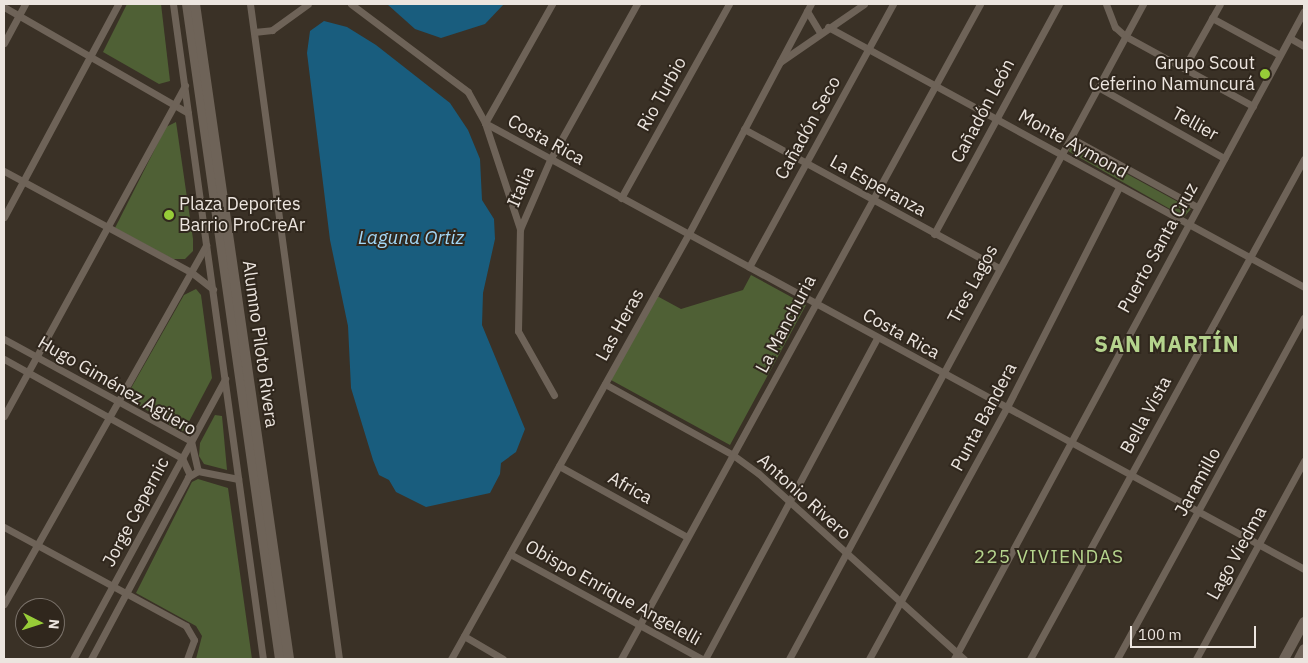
<!DOCTYPE html>
<meta charset="utf-8">
<style>
body{margin:0}
#map{position:relative;width:1308px;height:663px;overflow:hidden;background:#3a3126;font-family:"IBM Plex Sans",sans-serif}
div>[style]{position:absolute}
.green>*{inset:0;background:#4f6035}
.water>*{inset:0;background:#195d7e}
.minor>*{height:7px;margin:-3.5px;padding:0 3.5px;transform-origin:3.5px;border-radius:3.5px;background:#6e6358}
.secondary>*{height:10px;margin:-5px;padding:0 5px;transform-origin:5px;border-radius:5px;background:#6e6358}
.dots>*{width:14px;height:14px;translate:-50% -50%;box-sizing:border-box;border:2px solid #30271d;border-radius:50%}
span{translate:-50% -50%;white-space:nowrap;text-align:center;line-height:1.15;-webkit-text-stroke:4px #30271d;paint-order:stroke}
.poi-label{font-size:18px;color:#ece5df}
.right{translate:-100% -50%;text-align:right}
.left{translate:0 -50%;text-align:left}
.street-label{font-size:18px;color:#ece5df}
.water-label{font-size:19px;color:#a3d7f6;font-style:italic}
.neighbourhood-label{font-size:19px;color:#b5d48d;letter-spacing:1px}
.district-label{font-size:22px;color:#b5d48d;font-weight:700;letter-spacing:1px}
.frame{position:absolute;inset:0;border:5px solid #ece5df;pointer-events:none}
.north{position:absolute;left:15px;top:598px;width:50px;height:50px;box-sizing:border-box;background:#30271d;border:1px solid #7b736b;border-radius:50%;rotate:95deg;font-size:14px;font-weight:700;line-height:20px;text-align:center;color:#ece5df}
.north::after{content:'';display:block;margin:auto;width:18px;height:22px;background:#97cc38;clip-path:polygon(50% 0,100% 100%,50% 72%,0 100%)}
.scale{position:absolute;left:1130px;top:626px;width:126px;height:22px;box-sizing:border-box;border:2px solid #ece5df;border-top:0;padding-left:6px;font-size:15px;line-height:18px;white-space:nowrap;color:#ece5df;-webkit-text-stroke:4px #30271d;paint-order:stroke}
</style>
<div id="map">
<div class="green">
<i style="clip-path:polygon(127px 4px,161px 4px,170px 81px,159px 84px,103px 52px)"></i>
<i style="clip-path:polygon(176px 122px,193px 239px,193px 251px,185px 259px,173px 259px,115px 228px,166px 127px)"></i>
<i style="clip-path:polygon(1074px 145px,1191px 209px,1184px 217px,1068px 151px)"></i>
<i style="clip-path:polygon(751px 275px,806px 305px,730px 445px,611px 380px,657px 296px,681px 309px,743px 290px)"></i>
<i style="clip-path:polygon(196px 289px,201px 295px,212px 378px,184px 431px,178px 430px,126px 397px,184px 295px)"></i>
<i style="clip-path:polygon(215px 415px,222px 416px,227px 470px,204px 464px,199px 456px,200px 443px)"></i>
<i style="clip-path:polygon(198px 479px,228px 488px,252px 659px,196px 659px,202px 636px,196px 626px,136px 593px,192px 482px)"></i>
</div>
<div class="water">
<i style="clip-path:polygon(387px 4px,504px 4px,485px 24px,441px 38px,415px 29px)"></i>
<i style="clip-path:polygon(324px 21px,347px 27px,376px 45px,450px 103px,468px 130px,480px 159px,482px 200px,494px 219px,495px 239px,483px 293px,482px 325px,525px 429px,516px 452px,501px 463px,500px 474px,490px 493px,426px 507px,396px 492px,389px 480px,379px 475px,373px 460px,351px 388px,348px 326px,330px 240px,307px 53px,310px 31px)"></i>
</div>
<div class="minor">
<i style="left:173px;top:4px;width:661px;rotate:82.18deg"></i>
<i style="left:250px;top:4px;width:661px;rotate:82.26deg"></i>
<i style="left:351px;top:4px;width:146px;rotate:36.9deg"></i>
<i style="left:468px;top:92px;width:35px;rotate:61deg"></i>
<i style="left:485px;top:123px;width:112px;rotate:71.7deg"></i>
<i style="left:1106px;top:4px;width:25px;rotate:69deg"></i>
<i style="left:1115px;top:27px;width:13px;rotate:42deg"></i>
<i style="left:1125px;top:36px;width:146px;rotate:28.7deg"></i>
<i style="left:4px;top:7px;width:212px;rotate:29.9deg"></i>
<i style="left:807px;top:11px;width:26px;rotate:59deg"></i>
<i style="left:1212px;top:18px;width:77px;rotate:28.6deg"></i>
<i style="left:828px;top:27px;width:542px;rotate:28.64deg"></i>
<i style="left:254px;top:32px;width:18px;rotate:-6deg"></i>
<i style="left:272px;top:30px;width:44px;rotate:-35.8deg"></i>
<i style="left:1290px;top:38px;width:16px;rotate:30deg"></i>
<i style="left:4px;top:43px;width:44px;rotate:-61.7deg"></i>
<i style="left:780px;top:62px;width:102px;rotate:-34.6deg"></i>
<i style="left:1184px;top:68px;width:73px;rotate:-60.6deg"></i>
<i style="left:1098px;top:87px;width:145px;rotate:29.4deg"></i>
<i style="left:485px;top:123px;width:933px;rotate:28.57deg"></i>
<i style="left:485px;top:123px;width:137px;rotate:-60.6deg"></i>
<i style="left:744px;top:129px;width:290px;rotate:28.6deg"></i>
<i style="left:1071px;top:138px;width:144px;rotate:28.7deg"></i>
<i style="left:4px;top:171px;width:213px;rotate:28.4deg"></i>
<i style="left:191px;top:272px;width:28px;rotate:38deg"></i>
<i style="left:621px;top:198px;width:222px;rotate:-60.9deg"></i>
<i style="left:4px;top:217px;width:242px;rotate:-61.8deg"></i>
<i style="left:934px;top:234px;width:262px;rotate:-61.5deg"></i>
<i style="left:749px;top:267px;width:300px;rotate:-61.3deg"></i>
<i style="left:4px;top:339px;width:213px;rotate:28.6deg"></i>
<i style="left:191px;top:441px;width:31px;rotate:77deg"></i>
<i style="left:4px;top:359px;width:204px;rotate:29.1deg"></i>
<i style="left:182px;top:458px;width:19px;rotate:65deg"></i>
<i style="left:605px;top:384px;width:146px;rotate:29deg"></i>
<i style="left:733px;top:455px;width:31px;rotate:36deg"></i>
<i style="left:758px;top:473px;width:278px;rotate:42.1deg"></i>
<i style="left:554px;top:395px;width:73px;rotate:-119.4deg"></i>
<i style="left:518px;top:331px;width:102px;rotate:-88.9deg"></i>
<i style="left:520px;top:229px;width:75px;rotate:-66.5deg"></i>
<i style="left:550px;top:160px;width:179px;rotate:-60.9deg"></i>
<i style="left:4px;top:416px;width:377px;rotate:-61.3deg"></i>
<i style="left:559px;top:466px;width:146px;rotate:29deg"></i>
<i style="left:4px;top:527px;width:207px;rotate:28.5deg"></i>
<i style="left:186px;top:626px;width:16px;rotate:60deg"></i>
<i style="left:194px;top:640px;width:20px;rotate:110deg"></i>
<i style="left:510px;top:554px;width:219px;rotate:28.7deg"></i>
<i style="left:4px;top:604px;width:412px;rotate:-60.6deg"></i>
<i style="left:464px;top:636px;width:45px;rotate:30.5deg"></i>
<i style="left:73px;top:659px;width:319px;rotate:-61.5deg"></i>
<i style="left:91px;top:659px;width:206px;rotate:-61.9deg"></i>
<i style="left:188px;top:477px;width:12px;rotate:-31deg"></i>
<i style="left:198px;top:471px;width:41px;rotate:11.3deg"></i>
<i style="left:451px;top:659px;width:486px;rotate:-60.8deg"></i>
<i style="left:688px;top:235px;width:262px;rotate:-62deg"></i>
<i style="left:621px;top:659px;width:747px;rotate:-61.27deg"></i>
<i style="left:705px;top:659px;width:364px;rotate:-61.8deg"></i>
<i style="left:789px;top:659px;width:745px;rotate:-61.61deg"></i>
<i style="left:869px;top:659px;width:285px;rotate:-61.3deg"></i>
<i style="left:1006px;top:409px;width:249px;rotate:-63deg"></i>
<i style="left:954px;top:659px;width:736px;rotate:-61.63deg"></i>
<i style="left:1030px;top:659px;width:570px;rotate:-61.28deg"></i>
<i style="left:1117px;top:659px;width:389px;rotate:-61.3deg"></i>
<i style="left:1196px;top:659px;width:226px;rotate:-61.4deg"></i>
</div>
<div class="secondary">
<i style="left:187px;top:4px;width:662px;rotate:81.92deg"></i>
<i style="left:195px;top:4px;width:662px;rotate:81.83deg"></i>
<i style="left:1284px;top:659px;width:42px;rotate:-61.6deg"></i>
<i style="left:1299px;top:659px;width:11px;rotate:-63deg"></i>
</div>
<div class="dots">
<i style="left:1265px;top:74px;background:#97cc38"></i>
<i style="left:169px;top:215px;background:#97cc38"></i>
</div>
<div class="poi-label">
<span class="right" style="left:1255px;top:74px">Grupo Scout<br>Ceferino Namuncurá</span>
<span class="left" style="left:179px;top:215px">Plaza Deportes<br>Barrio ProCreAr</span>
</div>
<div class="street-label">
<span style="left:662px;top:94px;rotate:-61deg">Rio Turbio</span>
<span style="left:983px;top:111px;rotate:-62deg">Cañadón León</span>
<span style="left:1195px;top:124px;rotate:29deg">Tellier</span>
<span style="left:808px;top:128px;rotate:-61deg">Cañadón Seco</span>
<span style="left:546px;top:140px;rotate:29deg">Costa Rica</span>
<span style="left:1073px;top:144px;rotate:29deg">Monte Aymond</span>
<span style="left:878px;top:186px;rotate:29deg">La Esperanza</span>
<span style="left:521px;top:187px;rotate:-67deg">Italia</span>
<span style="left:1158px;top:248px;rotate:-61deg">Puerto Santa Cruz</span>
<span style="left:973px;top:284px;rotate:-62deg">Tres Lagos</span>
<span style="left:786px;top:324px;rotate:-62deg">La Manchuria</span>
<span style="left:620px;top:325px;rotate:-61deg">Las Heras</span>
<span style="left:901px;top:334px;rotate:29deg">Costa Rica</span>
<span style="left:260px;top:344px;rotate:82deg">Alumno Piloto Rivera</span>
<span style="left:117px;top:386px;rotate:30deg">Hugo Giménez Agüero</span>
<span style="left:1146px;top:415px;rotate:-61deg">Bella Vista</span>
<span style="left:984px;top:417px;rotate:-62deg">Punta Bandera</span>
<span style="left:1198px;top:482px;rotate:-61deg">Jaramillo</span>
<span style="left:630px;top:488px;rotate:29deg">Africa</span>
<span style="left:804px;top:497px;rotate:42deg">Antonio Rivero</span>
<span style="left:136px;top:512px;rotate:-62deg">Jorge Cepernic</span>
<span style="left:1237px;top:553px;rotate:-61deg">Lago Viedma</span>
<span style="left:613px;top:593px;rotate:29deg">Obispo Enrique Angelelli</span>
</div>
<div class="water-label">
<span style="left:411px;top:238px">Laguna Ortiz</span>
</div>
<div class="neighbourhood-label">
<span style="left:1049px;top:557px">225 VIVIENDAS</span>
</div>
<div class="district-label">
<span style="left:1167px;top:344px">SAN MARTÍN</span>
</div>
<div class="frame"></div>
<div class="north">N</div>
<div class="scale">100 m</div>
</div>
